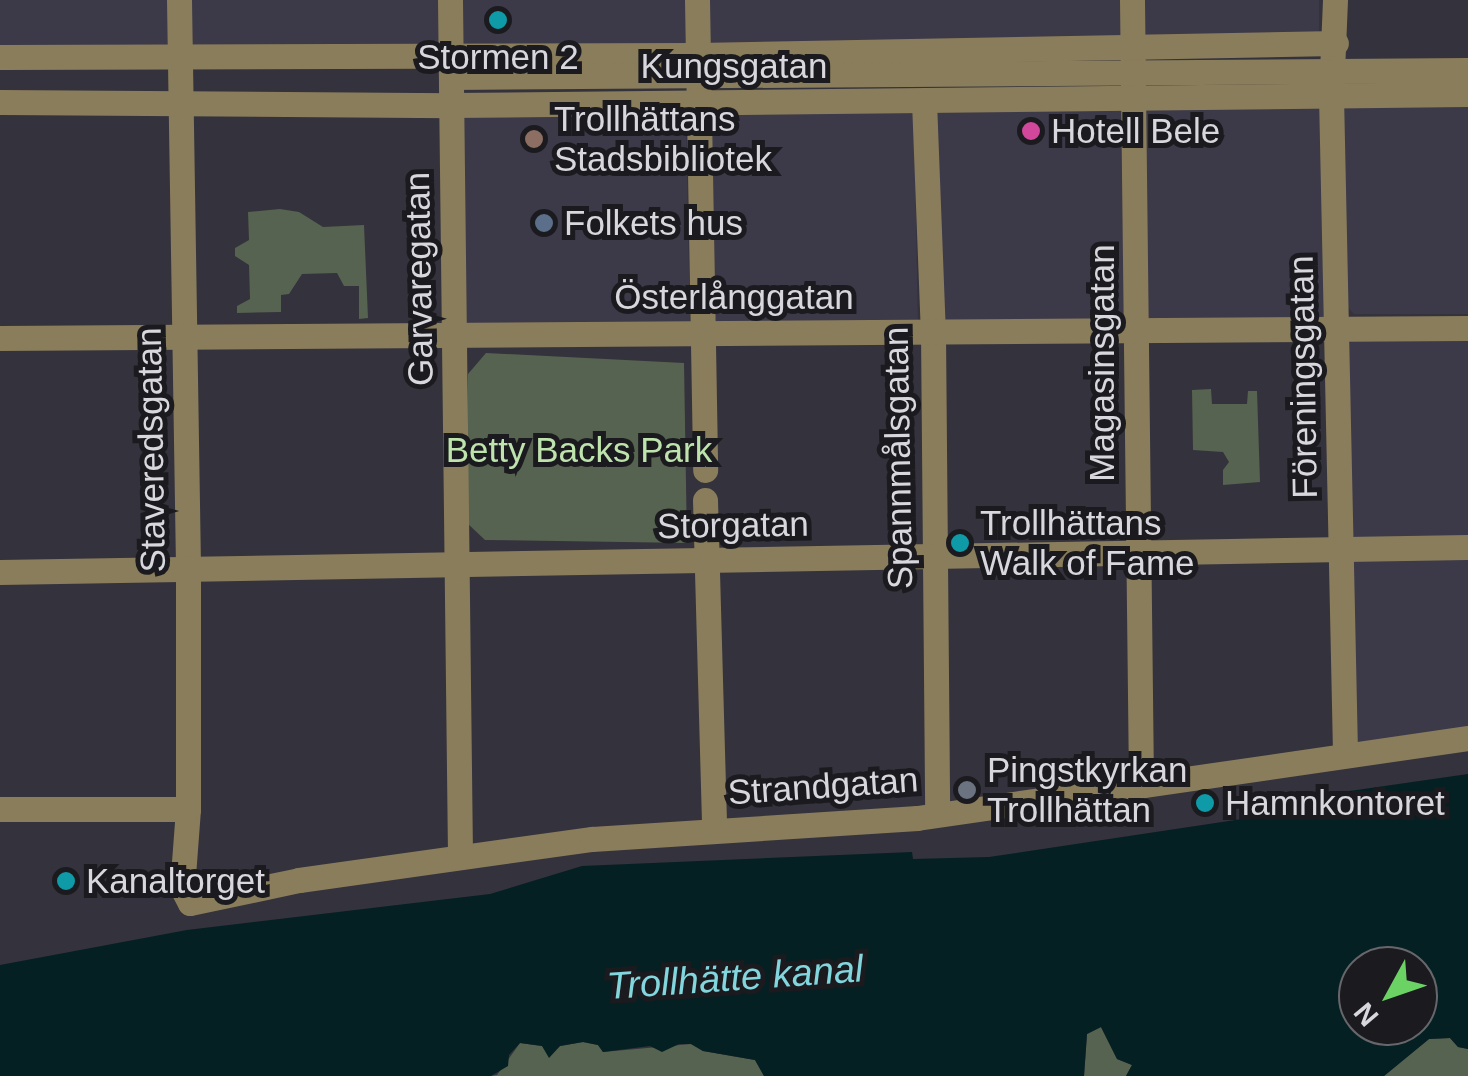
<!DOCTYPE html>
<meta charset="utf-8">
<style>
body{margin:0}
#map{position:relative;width:1468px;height:1076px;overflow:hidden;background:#34323c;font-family:Arial,sans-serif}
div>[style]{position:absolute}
.built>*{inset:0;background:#3c3949}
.green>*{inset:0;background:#566350}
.water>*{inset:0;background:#052022}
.minor>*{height:25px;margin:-12.5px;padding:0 12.5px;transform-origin:12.5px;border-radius:12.5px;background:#8a7d5b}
.dots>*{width:28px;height:28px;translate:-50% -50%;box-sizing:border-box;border:5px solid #1b1b1f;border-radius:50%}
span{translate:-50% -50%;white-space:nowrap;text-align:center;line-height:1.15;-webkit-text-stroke:10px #1b1b1f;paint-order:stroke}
.poi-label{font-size:35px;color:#d7d7dd}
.left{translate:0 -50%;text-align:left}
.street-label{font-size:35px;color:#d7d7dd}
.park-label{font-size:35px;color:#bee3ad}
.water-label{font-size:38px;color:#81d7dd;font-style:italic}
.north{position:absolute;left:1338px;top:946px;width:100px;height:100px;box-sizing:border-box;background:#1b1b1f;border:2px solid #66666b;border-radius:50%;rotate:230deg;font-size:28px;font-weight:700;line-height:40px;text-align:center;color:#d7d7dd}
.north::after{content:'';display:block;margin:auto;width:35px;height:45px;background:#6bd363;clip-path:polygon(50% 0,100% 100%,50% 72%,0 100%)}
</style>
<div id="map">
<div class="built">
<i style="clip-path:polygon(0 0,175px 0,177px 44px,0 56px)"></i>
<i style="clip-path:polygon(185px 0,440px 0,441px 50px,190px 51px)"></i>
<i style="clip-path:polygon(456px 0,688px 0,689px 48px,457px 47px)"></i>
<i style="clip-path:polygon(699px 0,1128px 0,1124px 38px,705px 52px)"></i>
<i style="clip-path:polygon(1139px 0,1319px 0,1319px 31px,1310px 38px,1145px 38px)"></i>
<i style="clip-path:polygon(1346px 102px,1468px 103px,1468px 314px,1354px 314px,1342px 301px,1340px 110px)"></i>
<i style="clip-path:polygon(1125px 105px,1130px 324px,941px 325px,933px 108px)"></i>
<i style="clip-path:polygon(1325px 105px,1324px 321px,1143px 325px,1142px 109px)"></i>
<i style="clip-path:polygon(686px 107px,690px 324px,461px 326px,457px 112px)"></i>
<i style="clip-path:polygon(914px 107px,918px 325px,713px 324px,708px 112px)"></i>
<i style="clip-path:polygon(1468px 337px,1468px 539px,1358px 541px,1351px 534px,1347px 345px,1354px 339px)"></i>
<i style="clip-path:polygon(1468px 555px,1468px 732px,1361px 748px,1349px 738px,1348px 565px,1356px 558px)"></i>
</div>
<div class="green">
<i style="clip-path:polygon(280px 209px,299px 212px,323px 227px,364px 225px,368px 318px,359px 319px,359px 286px,344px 286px,337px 273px,302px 274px,289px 294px,281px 295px,281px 312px,237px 313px,237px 306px,250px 299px,249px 265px,235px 256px,235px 248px,249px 240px,248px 212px)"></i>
<i style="clip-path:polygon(486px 353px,684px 363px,687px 543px,485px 540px,466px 522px,468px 374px)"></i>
<i style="clip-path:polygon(1211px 389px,1212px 404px,1247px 404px,1248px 391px,1257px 391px,1260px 482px,1223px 485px,1223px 470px,1229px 462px,1223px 452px,1193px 450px,1192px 390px)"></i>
<i style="clip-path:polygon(1101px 1027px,1117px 1059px,1132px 1065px,1126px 1076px,1084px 1076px,1087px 1034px)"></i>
<i style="clip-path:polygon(1450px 1038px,1458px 1047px,1468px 1049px,1468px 1076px,1384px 1076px,1429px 1039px)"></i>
<i style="clip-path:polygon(583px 1042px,598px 1045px,603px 1052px,691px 1044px,703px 1051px,755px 1060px,764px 1076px,491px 1076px,497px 1075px,520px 1043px,542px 1046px,549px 1054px,560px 1046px)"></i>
</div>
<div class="water">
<i style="clip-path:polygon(evenodd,1468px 774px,1468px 1049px,1458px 1047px,1450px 1038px,1429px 1039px,1384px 1076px,1126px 1076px,1132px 1065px,1117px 1059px,1101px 1027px,1087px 1034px,1084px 1076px,764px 1076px,755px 1060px,703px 1051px,691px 1044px,679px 1044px,662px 1052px,650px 1046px,603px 1052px,598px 1045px,583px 1042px,560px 1046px,549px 1058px,542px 1046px,520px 1043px,509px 1055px,508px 1066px,491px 1076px,0 1076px,0 965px,187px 930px,490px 894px,582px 866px,912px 852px,913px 859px,989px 857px,1321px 807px,1322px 795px,1468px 774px,1358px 966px,1418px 966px,1418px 1026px,1358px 1026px,1358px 966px)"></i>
</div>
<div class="minor">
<i style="left:179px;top:0;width:568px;rotate:89.09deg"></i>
<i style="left:188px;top:568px;width:241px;rotate:90deg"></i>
<i style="left:188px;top:809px;width:79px;rotate:94.3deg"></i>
<i style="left:182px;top:888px;width:17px;rotate:62deg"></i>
<i style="left:190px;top:903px;width:111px;rotate:-11.9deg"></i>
<i style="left:299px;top:880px;width:296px;rotate:-8deg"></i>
<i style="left:592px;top:839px;width:326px;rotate:-3.7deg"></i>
<i style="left:917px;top:818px;width:557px;rotate:-8.26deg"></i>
<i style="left:450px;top:0;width:857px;rotate:89.33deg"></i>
<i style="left:697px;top:0;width:470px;rotate:89deg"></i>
<i style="left:1132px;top:0;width:786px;rotate:89.34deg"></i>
<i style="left:1335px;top:0;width:95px;rotate:92.4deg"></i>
<i style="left:1331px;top:95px;width:658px;rotate:88.78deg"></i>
<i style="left:0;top:57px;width:698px;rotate:-0.16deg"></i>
<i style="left:698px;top:55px;width:638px;rotate:-1.08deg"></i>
<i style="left:451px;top:77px;width:1017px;rotate:-0.39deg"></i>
<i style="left:924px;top:101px;width:231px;rotate:87.8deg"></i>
<i style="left:933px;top:332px;width:482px;rotate:89.5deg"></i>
<i style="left:0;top:102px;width:452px;rotate:0.4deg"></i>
<i style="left:452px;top:105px;width:1016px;rotate:-0.62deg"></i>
<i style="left:0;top:338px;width:1468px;rotate:-0.39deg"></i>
<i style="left:705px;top:500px;width:328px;rotate:88.4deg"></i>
<i style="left:0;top:572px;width:1468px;rotate:-0.98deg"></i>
<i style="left:0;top:809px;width:188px"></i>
</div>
<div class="dots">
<i style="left:498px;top:20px;background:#0f9aa8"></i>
<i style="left:1031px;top:131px;background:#d1479c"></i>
<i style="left:534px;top:139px;background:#8d6e63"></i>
<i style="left:544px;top:223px;background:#5c6f8a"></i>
<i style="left:960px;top:543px;background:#0f9aa8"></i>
<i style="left:967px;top:790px;background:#6b7280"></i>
<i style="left:1205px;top:803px;background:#0f9aa8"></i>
<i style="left:66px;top:881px;background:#0f9aa8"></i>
</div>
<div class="poi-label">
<span style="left:498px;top:57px">Stormen 2</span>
<span class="left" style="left:554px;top:139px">Trollhättans<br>Stadsbibliotek</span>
<span class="left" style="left:1051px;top:131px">Hotell Bele</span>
<span class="left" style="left:564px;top:223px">Folkets hus</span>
<span class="left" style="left:980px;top:543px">Trollhättans<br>Walk of Fame</span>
<span class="left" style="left:987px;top:790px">Pingstkyrkan<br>Trollhättan</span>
<span class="left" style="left:1225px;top:803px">Hamnkontoret</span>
<span class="left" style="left:86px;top:881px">Kanaltorget</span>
</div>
<div class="street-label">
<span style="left:734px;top:66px">Kungsgatan</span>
<span style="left:419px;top:279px;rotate:-91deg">Garvaregatan</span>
<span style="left:734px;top:297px">Österlånggatan</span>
<span style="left:1102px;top:363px;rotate:-90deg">Magasinsgatan</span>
<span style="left:1303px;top:377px;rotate:-91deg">Föreningsgatan</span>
<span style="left:151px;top:450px;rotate:-91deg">Staveredsgatan</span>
<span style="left:898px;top:458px;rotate:-91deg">Spannmålsgatan</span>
<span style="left:733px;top:525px;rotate:-1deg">Storgatan</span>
<span style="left:823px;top:786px;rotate:-4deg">Strandgatan</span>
</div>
<div class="park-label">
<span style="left:579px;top:450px">Betty Backs Park</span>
</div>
<div class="water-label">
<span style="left:735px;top:978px;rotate:-4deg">Trollhätte kanal</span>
</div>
<div class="north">N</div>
</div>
